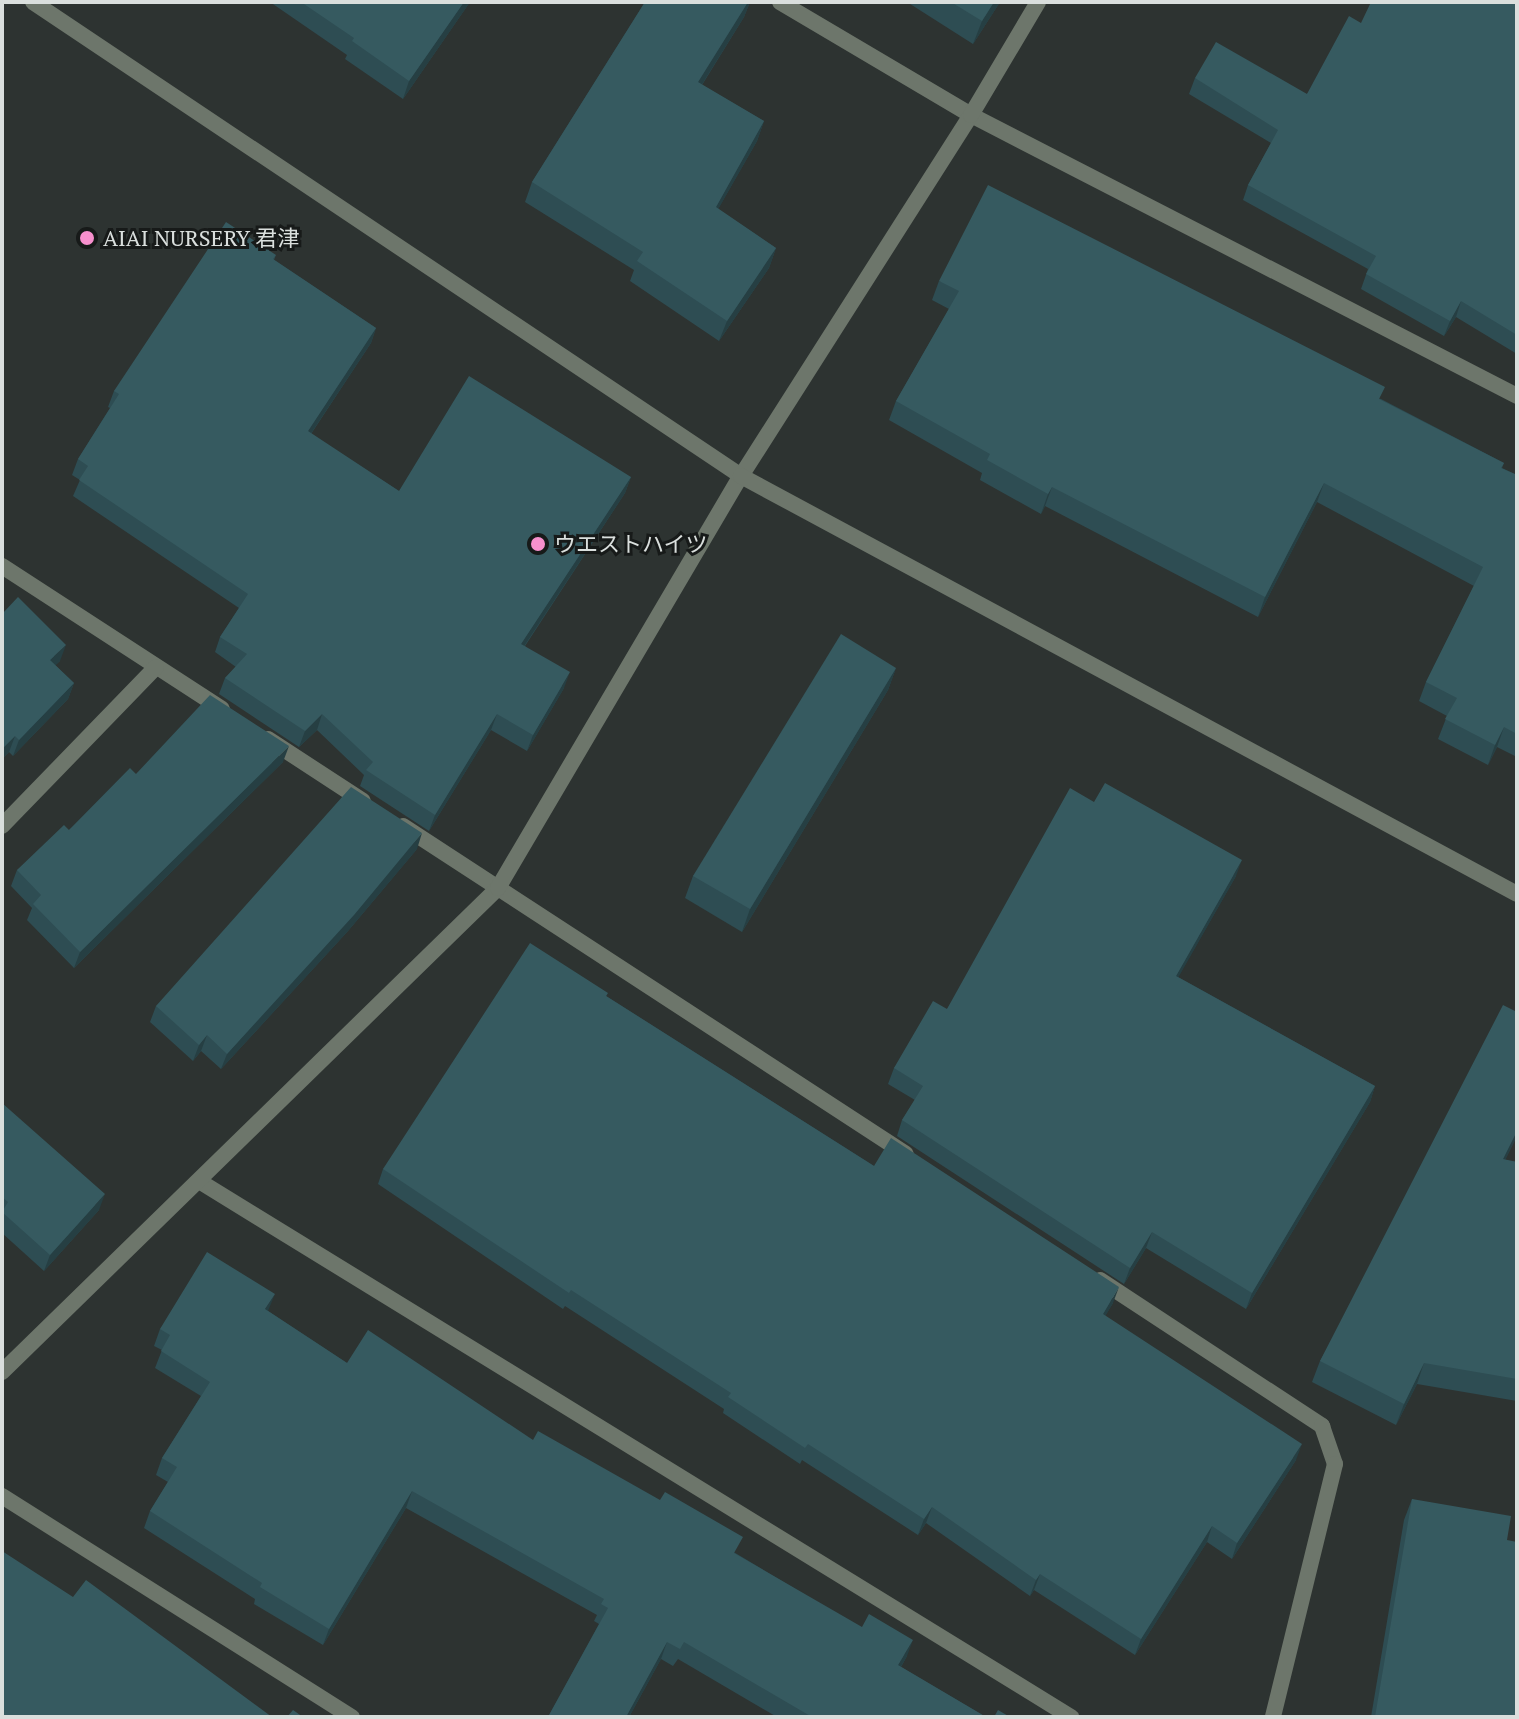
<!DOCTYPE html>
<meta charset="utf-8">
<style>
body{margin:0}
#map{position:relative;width:1519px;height:1719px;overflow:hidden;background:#2d3331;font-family:"PT Serif","Noto Sans JP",serif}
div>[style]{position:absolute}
.minor>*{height:16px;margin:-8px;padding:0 8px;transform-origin:8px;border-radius:8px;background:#6d766b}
.tertiary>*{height:16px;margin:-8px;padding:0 8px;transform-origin:8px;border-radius:8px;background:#6d766b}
.wall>*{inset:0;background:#2e4d53}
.shaded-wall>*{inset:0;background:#263f43}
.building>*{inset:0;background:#365a60}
.dots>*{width:22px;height:22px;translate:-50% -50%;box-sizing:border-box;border:4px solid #171a19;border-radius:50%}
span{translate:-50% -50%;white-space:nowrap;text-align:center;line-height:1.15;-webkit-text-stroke:6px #171a19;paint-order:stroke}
.poi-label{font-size:22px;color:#dadfdd}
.left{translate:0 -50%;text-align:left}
.frame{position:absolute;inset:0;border:4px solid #dadfdd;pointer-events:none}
</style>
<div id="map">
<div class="minor">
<i style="left:780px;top:2px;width:222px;rotate:30.6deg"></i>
<i style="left:971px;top:115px;width:614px;rotate:27.23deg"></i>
<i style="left:2px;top:566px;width:262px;rotate:33deg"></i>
<i style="left:268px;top:739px;width:113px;rotate:33.1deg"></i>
<i style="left:2px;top:826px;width:221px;rotate:-45.9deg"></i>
<i style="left:403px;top:826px;width:600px;rotate:33.11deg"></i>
<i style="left:199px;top:1181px;width:1024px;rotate:31.58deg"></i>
<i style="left:1100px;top:1280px;width:266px;rotate:33.3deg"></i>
<i style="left:1322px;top:1426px;width:40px;rotate:71.1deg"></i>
<i style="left:1335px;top:1464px;width:260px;rotate:103.8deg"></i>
<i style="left:2px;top:1372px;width:693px;rotate:-44.3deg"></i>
<i style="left:498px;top:888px;width:478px;rotate:-59.5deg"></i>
<i style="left:741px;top:476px;width:428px;rotate:-57.5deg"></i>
<i style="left:971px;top:115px;width:131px;rotate:-59.3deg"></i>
<i style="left:2px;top:1496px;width:414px;rotate:32.3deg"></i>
</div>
<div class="tertiary">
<i style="left:33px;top:2px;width:852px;rotate:33.8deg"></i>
<i style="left:741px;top:476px;width:881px;rotate:28.31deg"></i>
</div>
<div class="wall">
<i style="clip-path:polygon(270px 2px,470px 2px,403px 99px,345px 59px,347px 55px)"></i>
<i style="clip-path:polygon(645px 2px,750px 2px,744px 17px,702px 85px,764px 121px,757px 141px,718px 209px,776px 248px,769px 268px,719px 341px,630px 281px,634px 270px,525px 202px,532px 182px)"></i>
<i style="clip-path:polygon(907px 2px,1000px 2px,973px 44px)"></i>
<i style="clip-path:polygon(1517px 2px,1517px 354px,1456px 317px,1444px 336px,1361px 289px,1368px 269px,1243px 200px,1248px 185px,1271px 143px,1189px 94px,1195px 78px,1307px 94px,1361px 23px)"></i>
<i style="clip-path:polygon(276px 255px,274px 260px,376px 328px,371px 343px,311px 434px,399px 491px,631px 477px,625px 493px,525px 646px,564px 688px,527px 751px,491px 730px,429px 831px,360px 786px,364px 775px,317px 730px,299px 747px,219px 694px,225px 678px,236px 667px,215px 652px,220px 637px,239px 608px,73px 496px,80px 480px,72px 475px,78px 459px,110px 408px,108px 407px,114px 391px)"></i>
<i style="clip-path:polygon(939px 281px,1381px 399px,1504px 463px,1502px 468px,1517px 475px,1517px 757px,1497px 747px,1488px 765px,1438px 739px,1447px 716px,1419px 701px,1426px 682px,1474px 586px,1317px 502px,1258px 617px,1045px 506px,1041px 514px,980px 480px,982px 473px,889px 420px,896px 401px,949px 309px,932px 300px)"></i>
<i style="clip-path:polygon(2px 614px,60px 661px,55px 665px,74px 683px,68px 699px,13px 756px,9px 752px,2px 759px)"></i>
<i style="clip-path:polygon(896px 668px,888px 690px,742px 932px,685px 898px,693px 876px)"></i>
<i style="clip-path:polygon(283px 762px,74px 968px,27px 920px,32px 908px,11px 886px,17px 870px,69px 830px,136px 774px)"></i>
<i style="clip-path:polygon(1094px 802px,1236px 876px,1178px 977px,1375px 1086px,1370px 1102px,1246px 1309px,1146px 1248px,1124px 1284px,897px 1136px,902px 1120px,915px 1100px,888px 1084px,894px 1068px,947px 1009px)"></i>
<i style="clip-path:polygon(417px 849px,348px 931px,221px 1069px,201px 1051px,193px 1061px,150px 1022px,156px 1006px)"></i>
<i style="clip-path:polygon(608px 993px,606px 996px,874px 1166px,1113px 1303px,1105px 1316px,1296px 1460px,1232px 1559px,1207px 1542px,1135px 1655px,1034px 1590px,1030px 1596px,926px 1523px,918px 1535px,802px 1460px,800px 1464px,723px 1413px,724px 1409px,565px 1306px,563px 1309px,378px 1184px,383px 1169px)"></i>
<i style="clip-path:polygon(1517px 1012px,1517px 1136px,1505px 1160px,1517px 1162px,1517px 1401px,1417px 1384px,1396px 1425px,1312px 1382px,1320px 1361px)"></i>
<i style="clip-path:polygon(2px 1103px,99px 1210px,44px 1271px,2px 1233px)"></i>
<i style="clip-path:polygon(268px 1311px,347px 1363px,533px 1440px,737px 1554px,907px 1656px,901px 1667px,986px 1717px,777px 1717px,678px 1659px,673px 1666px,661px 1659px,629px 1717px,548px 1717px,599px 1624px,594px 1621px,597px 1615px,406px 1508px,323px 1645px,254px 1604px,255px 1599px,144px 1528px,150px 1511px,168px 1482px,156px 1475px,162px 1458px,201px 1396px,155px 1368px,162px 1350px,154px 1346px,160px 1329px)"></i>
<i style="clip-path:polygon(1412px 1499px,1507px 1540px,1517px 1717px,1371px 1717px,1404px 1520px)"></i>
</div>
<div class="shaded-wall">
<i style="clip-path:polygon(464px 2px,470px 2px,403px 99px,409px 81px)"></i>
<i style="clip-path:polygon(748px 2px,750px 2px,744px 17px,691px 102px,698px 82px)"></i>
<i style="clip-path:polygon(994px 2px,1000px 2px,973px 44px,982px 21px)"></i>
<i style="clip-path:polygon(764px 121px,757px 141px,708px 227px,716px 207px)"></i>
<i style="clip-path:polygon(776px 248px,769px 268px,719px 341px,727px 321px)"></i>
<i style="clip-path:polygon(1461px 301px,1456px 317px,1444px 336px,1450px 321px)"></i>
<i style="clip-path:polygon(376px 328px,371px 343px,302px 447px,308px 431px)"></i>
<i style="clip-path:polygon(631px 477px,625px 493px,515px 660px,521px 644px)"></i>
<i style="clip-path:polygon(1324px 483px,1317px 502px,1258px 617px,1265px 597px)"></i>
<i style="clip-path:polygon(1052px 487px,1045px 506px,1041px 514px,1048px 494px)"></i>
<i style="clip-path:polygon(66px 645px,60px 661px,45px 676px,50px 660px)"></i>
<i style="clip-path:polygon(896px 668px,888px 690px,742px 932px,750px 909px)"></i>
<i style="clip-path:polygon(570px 672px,564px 688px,527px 751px,533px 735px)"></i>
<i style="clip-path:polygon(74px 683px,68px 699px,13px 756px,19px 740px)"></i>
<i style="clip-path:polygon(322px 714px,317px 730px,299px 747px,305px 731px)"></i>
<i style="clip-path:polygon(497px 714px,491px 730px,429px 831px,435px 815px)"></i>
<i style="clip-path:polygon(1504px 727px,1497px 747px,1488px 765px,1495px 745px)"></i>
<i style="clip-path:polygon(15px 736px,9px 752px,2px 759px,2px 749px)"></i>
<i style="clip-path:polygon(289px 746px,283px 762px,74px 968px,80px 952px)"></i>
<i style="clip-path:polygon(422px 833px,417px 849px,348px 931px,221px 1069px,227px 1054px)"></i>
<i style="clip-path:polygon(1242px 860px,1236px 876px,1170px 992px,1176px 976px)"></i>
<i style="clip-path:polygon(207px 1035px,201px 1051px,193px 1061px,199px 1045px)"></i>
<i style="clip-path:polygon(1375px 1086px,1370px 1102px,1246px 1309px,1252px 1293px)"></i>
<i style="clip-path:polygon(1517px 1131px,1517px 1136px,1495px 1180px,1503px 1159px)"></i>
<i style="clip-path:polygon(105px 1194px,99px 1210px,44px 1271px,50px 1255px)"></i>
<i style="clip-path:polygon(1152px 1232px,1146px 1248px,1124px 1284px,1130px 1268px)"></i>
<i style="clip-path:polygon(1119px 1287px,1113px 1303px,1097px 1330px,1103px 1314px)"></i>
<i style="clip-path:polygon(275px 1294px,268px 1311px,259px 1326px,265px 1309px)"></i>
<i style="clip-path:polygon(1424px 1363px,1417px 1384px,1396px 1425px,1404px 1404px)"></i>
<i style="clip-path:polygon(1302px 1444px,1296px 1460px,1232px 1559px,1237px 1543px)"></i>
<i style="clip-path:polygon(412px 1491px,406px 1508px,323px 1645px,329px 1629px)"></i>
<i style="clip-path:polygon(932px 1507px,926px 1523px,918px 1535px,924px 1519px)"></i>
<i style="clip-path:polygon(1212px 1526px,1207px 1542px,1135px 1655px,1141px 1639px)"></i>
<i style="clip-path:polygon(1040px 1574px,1034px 1590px,1030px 1596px,1036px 1580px)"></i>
<i style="clip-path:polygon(913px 1640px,907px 1656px,892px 1682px,898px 1665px)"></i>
<i style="clip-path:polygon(667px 1642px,661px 1659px,629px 1717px,626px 1717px)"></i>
</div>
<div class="building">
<i style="clip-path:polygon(301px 2px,464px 2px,409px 81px,352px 41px,354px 38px)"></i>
<i style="clip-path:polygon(645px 2px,748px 2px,698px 82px,764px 121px,716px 207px,776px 248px,727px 321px,637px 261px,643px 252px,532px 182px)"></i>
<i style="clip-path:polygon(951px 2px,994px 2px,982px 21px)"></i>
<i style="clip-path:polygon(1371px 2px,1517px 2px,1517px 335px,1461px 301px,1450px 321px,1366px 274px,1376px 256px,1248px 185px,1278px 130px,1195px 78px,1216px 42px,1307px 94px,1349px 16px,1361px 23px)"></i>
<i style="clip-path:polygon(988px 185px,1385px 387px,1379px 399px,1504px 463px,1501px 468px,1517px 475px,1517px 734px,1504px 727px,1495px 745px,1445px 719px,1457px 698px,1426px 682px,1483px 567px,1324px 483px,1265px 597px,1052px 487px,1048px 494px,987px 460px,990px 454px,896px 401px,959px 291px,939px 281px)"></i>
<i style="clip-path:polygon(226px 222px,276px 255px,273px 259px,376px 328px,308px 431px,399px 491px,469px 376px,631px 477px,521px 644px,570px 672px,533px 735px,497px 714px,435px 815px,366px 770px,373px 762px,322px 714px,305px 731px,225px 678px,247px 654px,220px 637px,248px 594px,79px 480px,88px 466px,78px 459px,119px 394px,114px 391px)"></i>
<i style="clip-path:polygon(18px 597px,66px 645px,50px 660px,74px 683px,19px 740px,15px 736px,2px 749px,2px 614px)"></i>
<i style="clip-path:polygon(841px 634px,896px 668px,750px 909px,693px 876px)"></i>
<i style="clip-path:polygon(210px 695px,289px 746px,80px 952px,33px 904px,41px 895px,17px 870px,64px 825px,69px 830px,130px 768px,136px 774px)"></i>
<i style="clip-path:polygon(1105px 783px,1242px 860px,1176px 976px,1375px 1086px,1252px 1293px,1152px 1232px,1130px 1268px,902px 1120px,923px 1086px,894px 1068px,933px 1001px,947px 1009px,1070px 788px,1094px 802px)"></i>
<i style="clip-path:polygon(351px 787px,422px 833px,354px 915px,227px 1054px,207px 1035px,199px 1045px,156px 1006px)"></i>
<i style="clip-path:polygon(530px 943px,608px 993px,606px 996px,874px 1166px,891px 1138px,1119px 1287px,1103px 1314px,1302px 1444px,1237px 1543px,1212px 1526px,1141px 1639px,1040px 1574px,1036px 1580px,932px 1507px,924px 1519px,808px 1444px,805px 1448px,728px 1397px,731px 1393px,571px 1290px,569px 1293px,383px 1169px)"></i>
<i style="clip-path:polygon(1503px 1005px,1517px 1012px,1517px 1131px,1503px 1159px,1517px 1162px,1517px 1379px,1424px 1363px,1404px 1404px,1320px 1361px)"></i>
<i style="clip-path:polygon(2px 1103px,105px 1194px,50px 1255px,2px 1212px,8px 1202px,2px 1197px)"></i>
<i style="clip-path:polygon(207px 1252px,275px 1294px,265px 1309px,347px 1363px,368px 1330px,533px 1440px,538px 1431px,660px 1500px,665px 1492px,743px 1537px,734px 1553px,862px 1627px,869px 1614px,913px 1640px,898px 1665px,986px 1717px,812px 1717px,684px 1642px,680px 1649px,667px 1642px,626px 1717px,548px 1717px,608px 1608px,601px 1604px,604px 1599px,412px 1491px,329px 1629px,260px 1587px,262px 1583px,150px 1511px,177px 1467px,162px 1458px,210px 1382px,161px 1351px,170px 1335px,160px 1329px)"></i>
<i style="clip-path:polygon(1412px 1499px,1511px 1516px,1507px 1540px,1517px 1542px,1517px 1717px,1375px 1717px)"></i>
<i style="clip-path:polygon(2px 1551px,73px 1597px,86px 1580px,272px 1717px,2px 1717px)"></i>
<i style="clip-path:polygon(293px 1710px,303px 1717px,287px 1717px)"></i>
<i style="clip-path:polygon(998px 1710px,1010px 1717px,994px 1717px)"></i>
</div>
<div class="dots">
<i style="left:87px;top:238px;background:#f790cd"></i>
<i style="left:538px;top:544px;background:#f790cd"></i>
</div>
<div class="poi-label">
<span class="left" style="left:103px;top:238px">AIAI NURSERY 君津</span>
<span class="left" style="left:554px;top:544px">ウエストハイツ</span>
</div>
<div class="frame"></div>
</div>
